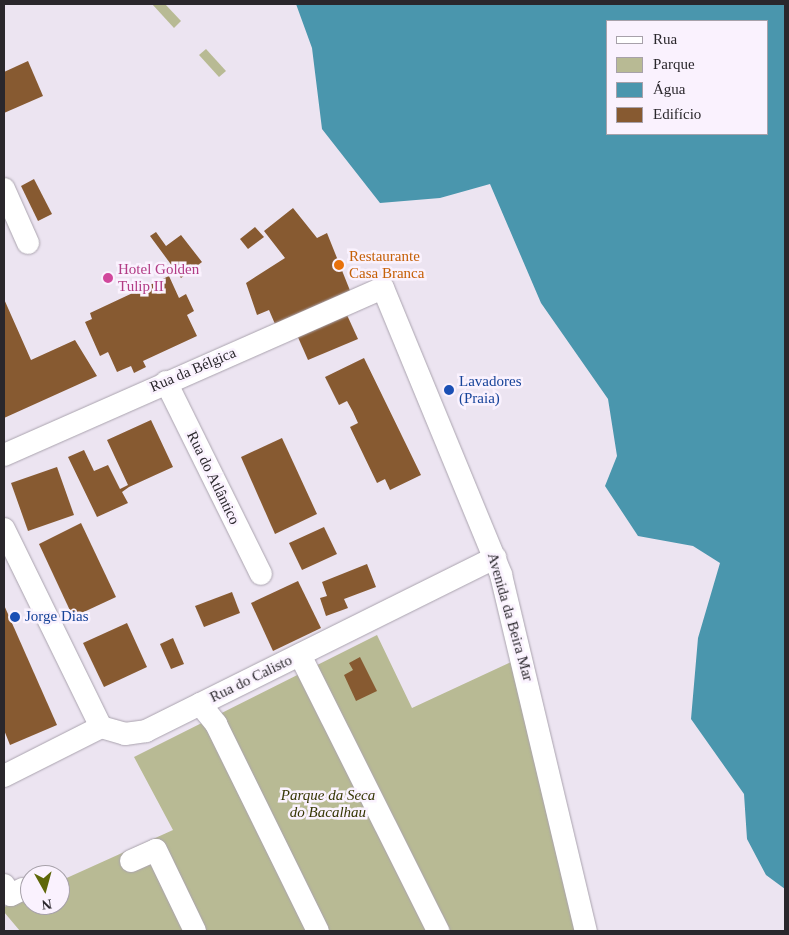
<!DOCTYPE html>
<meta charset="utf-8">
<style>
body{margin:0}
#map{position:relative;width:789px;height:935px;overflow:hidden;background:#ece4f1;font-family:Georgia,serif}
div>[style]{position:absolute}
.green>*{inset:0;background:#b8ba94}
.water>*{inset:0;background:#4a96ad}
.building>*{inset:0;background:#875a31}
.roads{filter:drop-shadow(0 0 1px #aaa3ae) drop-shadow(0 0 1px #aaa3ae)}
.minor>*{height:22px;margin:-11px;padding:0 11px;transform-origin:11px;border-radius:11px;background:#fff}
.dots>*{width:14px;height:14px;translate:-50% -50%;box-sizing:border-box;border:2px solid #faf2fe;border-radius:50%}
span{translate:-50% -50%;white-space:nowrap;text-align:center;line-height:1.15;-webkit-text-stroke:5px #faf2fe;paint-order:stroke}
.food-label{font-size:15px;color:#c56008}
.left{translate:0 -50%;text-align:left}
.hotel-label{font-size:15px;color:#b23c85}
.street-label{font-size:15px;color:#2a272c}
.transit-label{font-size:15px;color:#164399}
.park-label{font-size:15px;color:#363604;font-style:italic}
.frame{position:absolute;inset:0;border:5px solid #2a272c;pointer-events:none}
.legend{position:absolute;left:606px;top:20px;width:162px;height:115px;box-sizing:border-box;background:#faf2fe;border:1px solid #a7a1aa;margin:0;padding:6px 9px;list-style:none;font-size:15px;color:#2a272c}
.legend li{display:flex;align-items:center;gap:10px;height:25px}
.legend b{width:25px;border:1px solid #a7a1aa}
.north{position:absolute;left:20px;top:865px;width:50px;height:50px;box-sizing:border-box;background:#faf2fe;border:1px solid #a7a1aa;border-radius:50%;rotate:173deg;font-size:14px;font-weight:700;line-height:20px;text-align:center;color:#2a272c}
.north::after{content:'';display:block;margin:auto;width:18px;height:22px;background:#5e6709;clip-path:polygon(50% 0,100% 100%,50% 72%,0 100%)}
</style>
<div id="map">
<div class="green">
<i style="clip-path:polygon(152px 4px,165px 4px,181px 21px,174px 28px)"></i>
<i style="clip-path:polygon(206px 49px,226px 71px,219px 77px,199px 55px)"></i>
<i style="clip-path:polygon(377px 635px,412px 708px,511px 662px,575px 931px,20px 931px,4px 912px,4px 907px,30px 895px,30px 905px,60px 905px,60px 881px,173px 830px,134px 757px)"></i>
</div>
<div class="water">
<i style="clip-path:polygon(evenodd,296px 4px,785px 4px,785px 889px,766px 875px,747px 839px,744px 794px,691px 719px,698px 638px,720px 563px,693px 546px,638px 536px,605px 486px,617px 456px,608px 399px,541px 303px,490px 184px,440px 198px,380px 203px,322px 129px,312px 48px,296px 4px,608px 21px,768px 21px,768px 134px,608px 134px,608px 21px)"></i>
</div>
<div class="building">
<i style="clip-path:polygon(28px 61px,43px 96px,4px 113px,4px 72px)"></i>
<i style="clip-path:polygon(34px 179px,52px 214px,38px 221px,21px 186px)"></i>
<i style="clip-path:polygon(293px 208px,317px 238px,327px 233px,351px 293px,275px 324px,269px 310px,257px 315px,246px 283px,285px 258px,264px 231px)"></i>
<i style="clip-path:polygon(255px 227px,264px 237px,248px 249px,240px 239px)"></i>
<i style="clip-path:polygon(156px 232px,166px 246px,181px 235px,202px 262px,181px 278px,150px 236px)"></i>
<i style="clip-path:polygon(169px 276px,179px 298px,186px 294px,194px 311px,187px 315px,197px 336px,143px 361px,146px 367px,134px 373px,131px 366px,117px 372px,108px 352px,100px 356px,85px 322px,92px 319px,90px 313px)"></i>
<i style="clip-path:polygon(4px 299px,31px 360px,75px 340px,97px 376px,4px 418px)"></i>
<i style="clip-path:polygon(347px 315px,358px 339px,308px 360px,297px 335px)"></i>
<i style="clip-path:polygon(364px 358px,421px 475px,390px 490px,385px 479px,377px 483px,350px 427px,358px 423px,353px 412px,347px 401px,339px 405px,325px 377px)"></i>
<i style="clip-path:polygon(151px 420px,173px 467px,129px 487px,122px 492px,128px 503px,97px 517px,68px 457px,84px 450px,94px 471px,108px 465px,120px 489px,128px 485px,107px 440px)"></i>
<i style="clip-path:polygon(282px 438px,317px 514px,275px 534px,241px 457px)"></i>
<i style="clip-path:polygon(57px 467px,74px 515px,28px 531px,11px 483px)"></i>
<i style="clip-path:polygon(81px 523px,116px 597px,73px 617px,39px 544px)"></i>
<i style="clip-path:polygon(324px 527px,337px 554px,302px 570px,289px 543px)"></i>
<i style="clip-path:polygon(367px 564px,376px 587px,344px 599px,348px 608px,326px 616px,320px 598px,327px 596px,322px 582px)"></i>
<i style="clip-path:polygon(298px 581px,321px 628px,273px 651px,251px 603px)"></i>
<i style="clip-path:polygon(232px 592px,240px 613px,204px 627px,195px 606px)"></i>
<i style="clip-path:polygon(4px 605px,57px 725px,10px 745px,4px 730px)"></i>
<i style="clip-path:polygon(127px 623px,147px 667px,104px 687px,83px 643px)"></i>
<i style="clip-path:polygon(173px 638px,184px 664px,171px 669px,160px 644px)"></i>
<i style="clip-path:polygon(360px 657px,377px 691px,356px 701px,344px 675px,353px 670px,349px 663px)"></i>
</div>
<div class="roads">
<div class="minor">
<i style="left:4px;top:189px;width:59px;rotate:66deg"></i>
<i style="left:166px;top:382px;width:214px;rotate:63.7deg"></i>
<i style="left:4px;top:455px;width:414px;rotate:-23.8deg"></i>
<i style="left:383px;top:288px;width:310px;rotate:67.6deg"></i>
<i style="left:501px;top:575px;width:366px;rotate:76.6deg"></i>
<i style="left:4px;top:529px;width:220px;rotate:63.9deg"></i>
<i style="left:300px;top:655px;width:309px;rotate:63.4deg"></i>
<i style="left:200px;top:704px;width:26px;rotate:51deg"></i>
<i style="left:216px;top:724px;width:231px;rotate:63.8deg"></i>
<i style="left:4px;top:776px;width:109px;rotate:-26.8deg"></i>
<i style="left:101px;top:727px;width:25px;rotate:16deg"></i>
<i style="left:125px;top:734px;width:21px;rotate:-8deg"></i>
<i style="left:146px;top:731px;width:390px;rotate:-26.4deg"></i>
<i style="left:131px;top:861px;width:27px;rotate:-24deg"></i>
<i style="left:156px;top:850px;width:90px;rotate:64.3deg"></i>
<i style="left:4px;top:885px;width:12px;rotate:55deg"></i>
<i style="left:11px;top:895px;width:13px;rotate:-27deg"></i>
</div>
</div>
<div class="dots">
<i style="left:339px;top:265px;background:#e8710a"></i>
<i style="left:108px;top:278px;background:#d1479c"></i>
<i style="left:449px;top:390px;background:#1a4fb4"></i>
<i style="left:15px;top:617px;background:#1a4fb4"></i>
</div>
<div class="food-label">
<span class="left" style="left:349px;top:265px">Restaurante<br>Casa Branca</span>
</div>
<div class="hotel-label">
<span class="left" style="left:118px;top:278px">Hotel Golden<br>Tulip II</span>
</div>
<div class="street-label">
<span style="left:193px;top:370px;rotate:-23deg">Rua da Bélgica</span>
<span style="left:213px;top:478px;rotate:64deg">Rua do Atlântico</span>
<span style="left:510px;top:617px;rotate:74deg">Avenida da Beira Mar</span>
<span style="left:251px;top:679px;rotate:-26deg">Rua do Calisto</span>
</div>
<div class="transit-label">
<span class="left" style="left:459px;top:390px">Lavadores<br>(Praia)</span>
<span class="left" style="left:25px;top:617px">Jorge Dias</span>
</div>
<div class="park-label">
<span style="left:328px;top:804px">Parque da Seca<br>do Bacalhau</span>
</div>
<div class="frame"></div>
<ul class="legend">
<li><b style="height:6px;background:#fff"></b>Rua</li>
<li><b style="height:14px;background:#b8ba94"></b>Parque</li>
<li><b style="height:14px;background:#4a96ad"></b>Água</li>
<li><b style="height:14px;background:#875a31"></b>Edifício</li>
</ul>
<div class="north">N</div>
</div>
